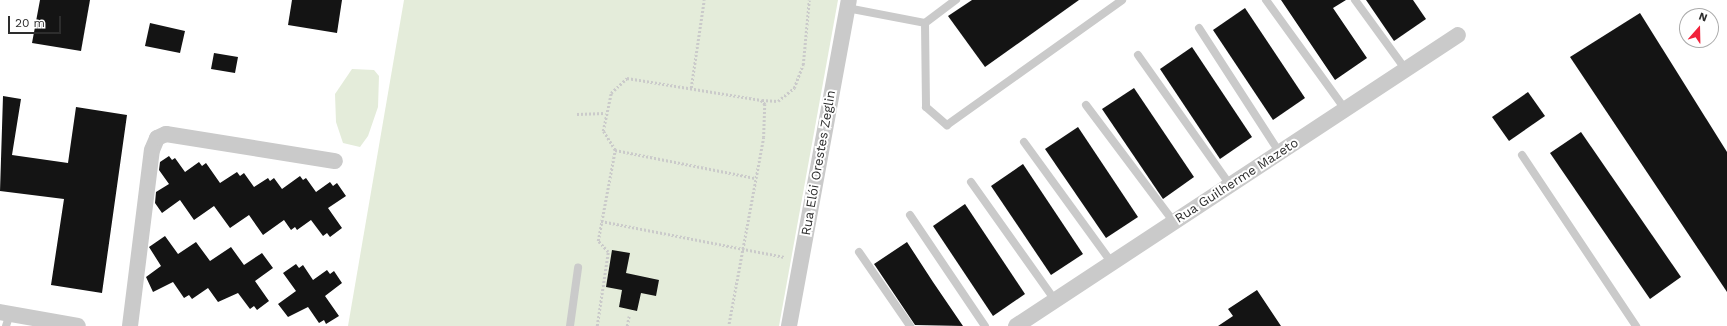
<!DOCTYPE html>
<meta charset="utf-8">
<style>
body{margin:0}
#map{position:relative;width:1727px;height:326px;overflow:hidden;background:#fff;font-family:"Work Sans",sans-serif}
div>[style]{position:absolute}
.green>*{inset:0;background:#e4ecda}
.building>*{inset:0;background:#141414}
.path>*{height:2.5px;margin-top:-1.25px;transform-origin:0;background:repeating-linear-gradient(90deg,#cacaca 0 2px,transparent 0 4px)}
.service>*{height:8px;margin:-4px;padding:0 4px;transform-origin:4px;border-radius:4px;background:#cacaca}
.minor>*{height:16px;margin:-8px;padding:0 8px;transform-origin:8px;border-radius:8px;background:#cacaca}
span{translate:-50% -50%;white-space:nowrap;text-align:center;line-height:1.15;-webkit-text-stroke:4px #fff;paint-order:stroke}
.street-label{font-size:13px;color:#2d2d2d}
.north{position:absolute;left:1679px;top:8px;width:40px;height:40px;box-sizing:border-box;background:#fff;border:1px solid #ababab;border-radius:50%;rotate:20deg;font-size:11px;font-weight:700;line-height:16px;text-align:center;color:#2d2d2d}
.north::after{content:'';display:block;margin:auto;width:14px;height:18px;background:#f1223b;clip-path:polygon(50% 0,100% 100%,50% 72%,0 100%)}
.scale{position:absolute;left:8px;top:16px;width:53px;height:18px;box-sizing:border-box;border:2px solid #2d2d2d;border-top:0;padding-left:5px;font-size:12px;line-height:14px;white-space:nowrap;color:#2d2d2d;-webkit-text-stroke:3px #fff;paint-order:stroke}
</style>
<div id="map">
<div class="green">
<i style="clip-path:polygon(404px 0,838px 0,779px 326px,348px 326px)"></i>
<i style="clip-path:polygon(352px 69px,374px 70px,379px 76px,378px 107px,368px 136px,360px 147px,343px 143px,336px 122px,335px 94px)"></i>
</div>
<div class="building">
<i style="clip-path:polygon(40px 0,90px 0,81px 51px,32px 43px)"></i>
<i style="clip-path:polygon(292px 0,342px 0,337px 33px,288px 25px)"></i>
<i style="clip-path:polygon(972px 0,1079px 0,985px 67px,948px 16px)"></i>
<i style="clip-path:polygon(1281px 0,1346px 0,1333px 8px,1367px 58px,1335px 80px)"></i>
<i style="clip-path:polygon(1366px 0,1413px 0,1426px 19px,1394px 41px)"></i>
<i style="clip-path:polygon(1245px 8px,1305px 98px,1273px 120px,1213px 30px)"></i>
<i style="clip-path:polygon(1640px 13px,1727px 152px,1727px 292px,1570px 57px)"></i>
<i style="clip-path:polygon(150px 23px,185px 31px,180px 53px,145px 46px)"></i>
<i style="clip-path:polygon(1192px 47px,1252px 137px,1220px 159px,1160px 69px)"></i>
<i style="clip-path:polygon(214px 53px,238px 57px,235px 73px,211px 69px)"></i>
<i style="clip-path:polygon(1134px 88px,1194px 177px,1163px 199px,1102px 109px)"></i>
<i style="clip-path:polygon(1528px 92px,1545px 116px,1509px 141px,1492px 117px)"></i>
<i style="clip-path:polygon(3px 96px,21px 99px,12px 155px,68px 163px,76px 107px,127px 115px,102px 293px,51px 285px,64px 199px,0 191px)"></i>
<i style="clip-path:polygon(1078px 127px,1138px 217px,1106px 238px,1045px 149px)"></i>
<i style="clip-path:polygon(1581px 132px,1681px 277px,1650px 299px,1550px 153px)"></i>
<i style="clip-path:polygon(169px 156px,172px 160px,175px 158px,185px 172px,199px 162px,202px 166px,206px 163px,220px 183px,237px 172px,240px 176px,244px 173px,254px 187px,268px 178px,270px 181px,274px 178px,282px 189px,300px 176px,303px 180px,306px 178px,316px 192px,330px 182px,333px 186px,337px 183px,346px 196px,328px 208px,342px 228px,330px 237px,327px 233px,323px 236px,311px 220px,297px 230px,295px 227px,291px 230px,284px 220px,263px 235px,249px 215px,230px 228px,214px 206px,194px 220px,180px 200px,162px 213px,155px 203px,156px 192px,169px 184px,159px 170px,160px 162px)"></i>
<i style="clip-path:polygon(1023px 164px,1083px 254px,1051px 275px,991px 186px)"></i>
<i style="clip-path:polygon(965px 204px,1025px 294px,993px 316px,933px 226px)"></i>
<i style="clip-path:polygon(165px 236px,178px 254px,196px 242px,210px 261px,231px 247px,244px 265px,262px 253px,273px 268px,255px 281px,269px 301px,257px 310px,254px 306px,250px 309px,238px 293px,218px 302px,208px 288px,192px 299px,189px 295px,184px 298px,173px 282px,153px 292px,146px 277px,161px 266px,149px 247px)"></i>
<i style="clip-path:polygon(907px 242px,933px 282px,963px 326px,915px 325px,874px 264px)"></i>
<i style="clip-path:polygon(612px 250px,630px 253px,626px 273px,659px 280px,656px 296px,641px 293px,637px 311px,619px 307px,622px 290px,606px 287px)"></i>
<i style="clip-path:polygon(296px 264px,299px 268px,303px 265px,313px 280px,327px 270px,330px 274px,334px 271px,342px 283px,325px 296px,339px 316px,326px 324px,324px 320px,319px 323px,308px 307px,288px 317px,278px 304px,296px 291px,283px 273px)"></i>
<i style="clip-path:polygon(1257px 290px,1281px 326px,1218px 326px,1233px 316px,1228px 309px)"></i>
</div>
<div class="path">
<i style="left:691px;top:88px;width:89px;rotate:-81.6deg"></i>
<i style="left:762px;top:100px;width:16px;rotate:4deg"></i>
<i style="left:778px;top:101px;width:21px;rotate:-39deg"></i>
<i style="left:794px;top:88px;width:25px;rotate:-69deg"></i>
<i style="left:803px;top:65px;width:65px;rotate:-84.7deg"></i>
<i style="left:577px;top:114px;width:28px;rotate:-2deg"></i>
<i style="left:615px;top:150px;width:143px;rotate:11.3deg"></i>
<i style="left:601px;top:221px;width:187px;rotate:11.1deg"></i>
<i style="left:597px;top:326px;width:75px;rotate:-81.5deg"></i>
<i style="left:608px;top:252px;width:15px;rotate:-132deg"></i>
<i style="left:598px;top:241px;width:93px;rotate:-79.4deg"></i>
<i style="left:615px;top:150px;width:22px;rotate:-122deg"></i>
<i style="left:603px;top:131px;width:39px;rotate:-78deg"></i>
<i style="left:611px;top:93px;width:22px;rotate:-43deg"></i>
<i style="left:627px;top:78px;width:136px;rotate:9.3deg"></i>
<i style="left:761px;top:100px;width:6px;rotate:45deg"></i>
<i style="left:765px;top:104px;width:33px;rotate:92deg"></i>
<i style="left:764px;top:137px;width:192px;rotate:100.5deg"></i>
<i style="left:627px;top:326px;width:10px;rotate:-79deg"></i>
</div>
<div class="service">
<i style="left:1266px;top:0;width:135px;rotate:54.1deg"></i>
<i style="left:1355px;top:0;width:87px;rotate:53.9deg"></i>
<i style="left:847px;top:8px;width:79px;rotate:10.9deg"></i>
<i style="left:925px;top:23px;width:39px;rotate:-37deg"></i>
<i style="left:925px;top:23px;width:84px;rotate:89.3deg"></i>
<i style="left:926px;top:107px;width:28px;rotate:41deg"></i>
<i style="left:947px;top:125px;width:215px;rotate:-35.5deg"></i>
<i style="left:1199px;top:28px;width:149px;rotate:57.1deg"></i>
<i style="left:1138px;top:55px;width:159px;rotate:54.7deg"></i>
<i style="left:1086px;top:105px;width:146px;rotate:53.1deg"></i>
<i style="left:1024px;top:142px;width:150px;rotate:54deg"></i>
<i style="left:1522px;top:155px;width:206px;rotate:56.3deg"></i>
<i style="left:971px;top:182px;width:145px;rotate:54.6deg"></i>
<i style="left:910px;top:215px;width:134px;rotate:56deg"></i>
<i style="left:859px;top:252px;width:90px;rotate:55.4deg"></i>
<i style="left:6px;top:326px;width:13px;rotate:-72deg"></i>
<i style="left:570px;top:326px;width:59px;rotate:-82.1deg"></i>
</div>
<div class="minor">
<i style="left:0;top:312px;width:79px;rotate:10.2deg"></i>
<i style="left:130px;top:326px;width:177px;rotate:-82.9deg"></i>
<i style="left:152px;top:150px;width:13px;rotate:-67deg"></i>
<i style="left:157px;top:138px;width:10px;rotate:-24deg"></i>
<i style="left:166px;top:134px;width:171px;rotate:9.1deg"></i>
<i style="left:789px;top:326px;width:331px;rotate:-79.6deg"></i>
<i style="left:1016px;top:326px;width:529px;rotate:-33.36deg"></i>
</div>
<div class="street-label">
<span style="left:819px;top:163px;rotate:-80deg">Rua Elói Orestes Zeglin</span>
<span style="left:1237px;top:181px;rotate:-33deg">Rua Guilherme Mazeto</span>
</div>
<div class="north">N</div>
<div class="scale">20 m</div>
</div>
